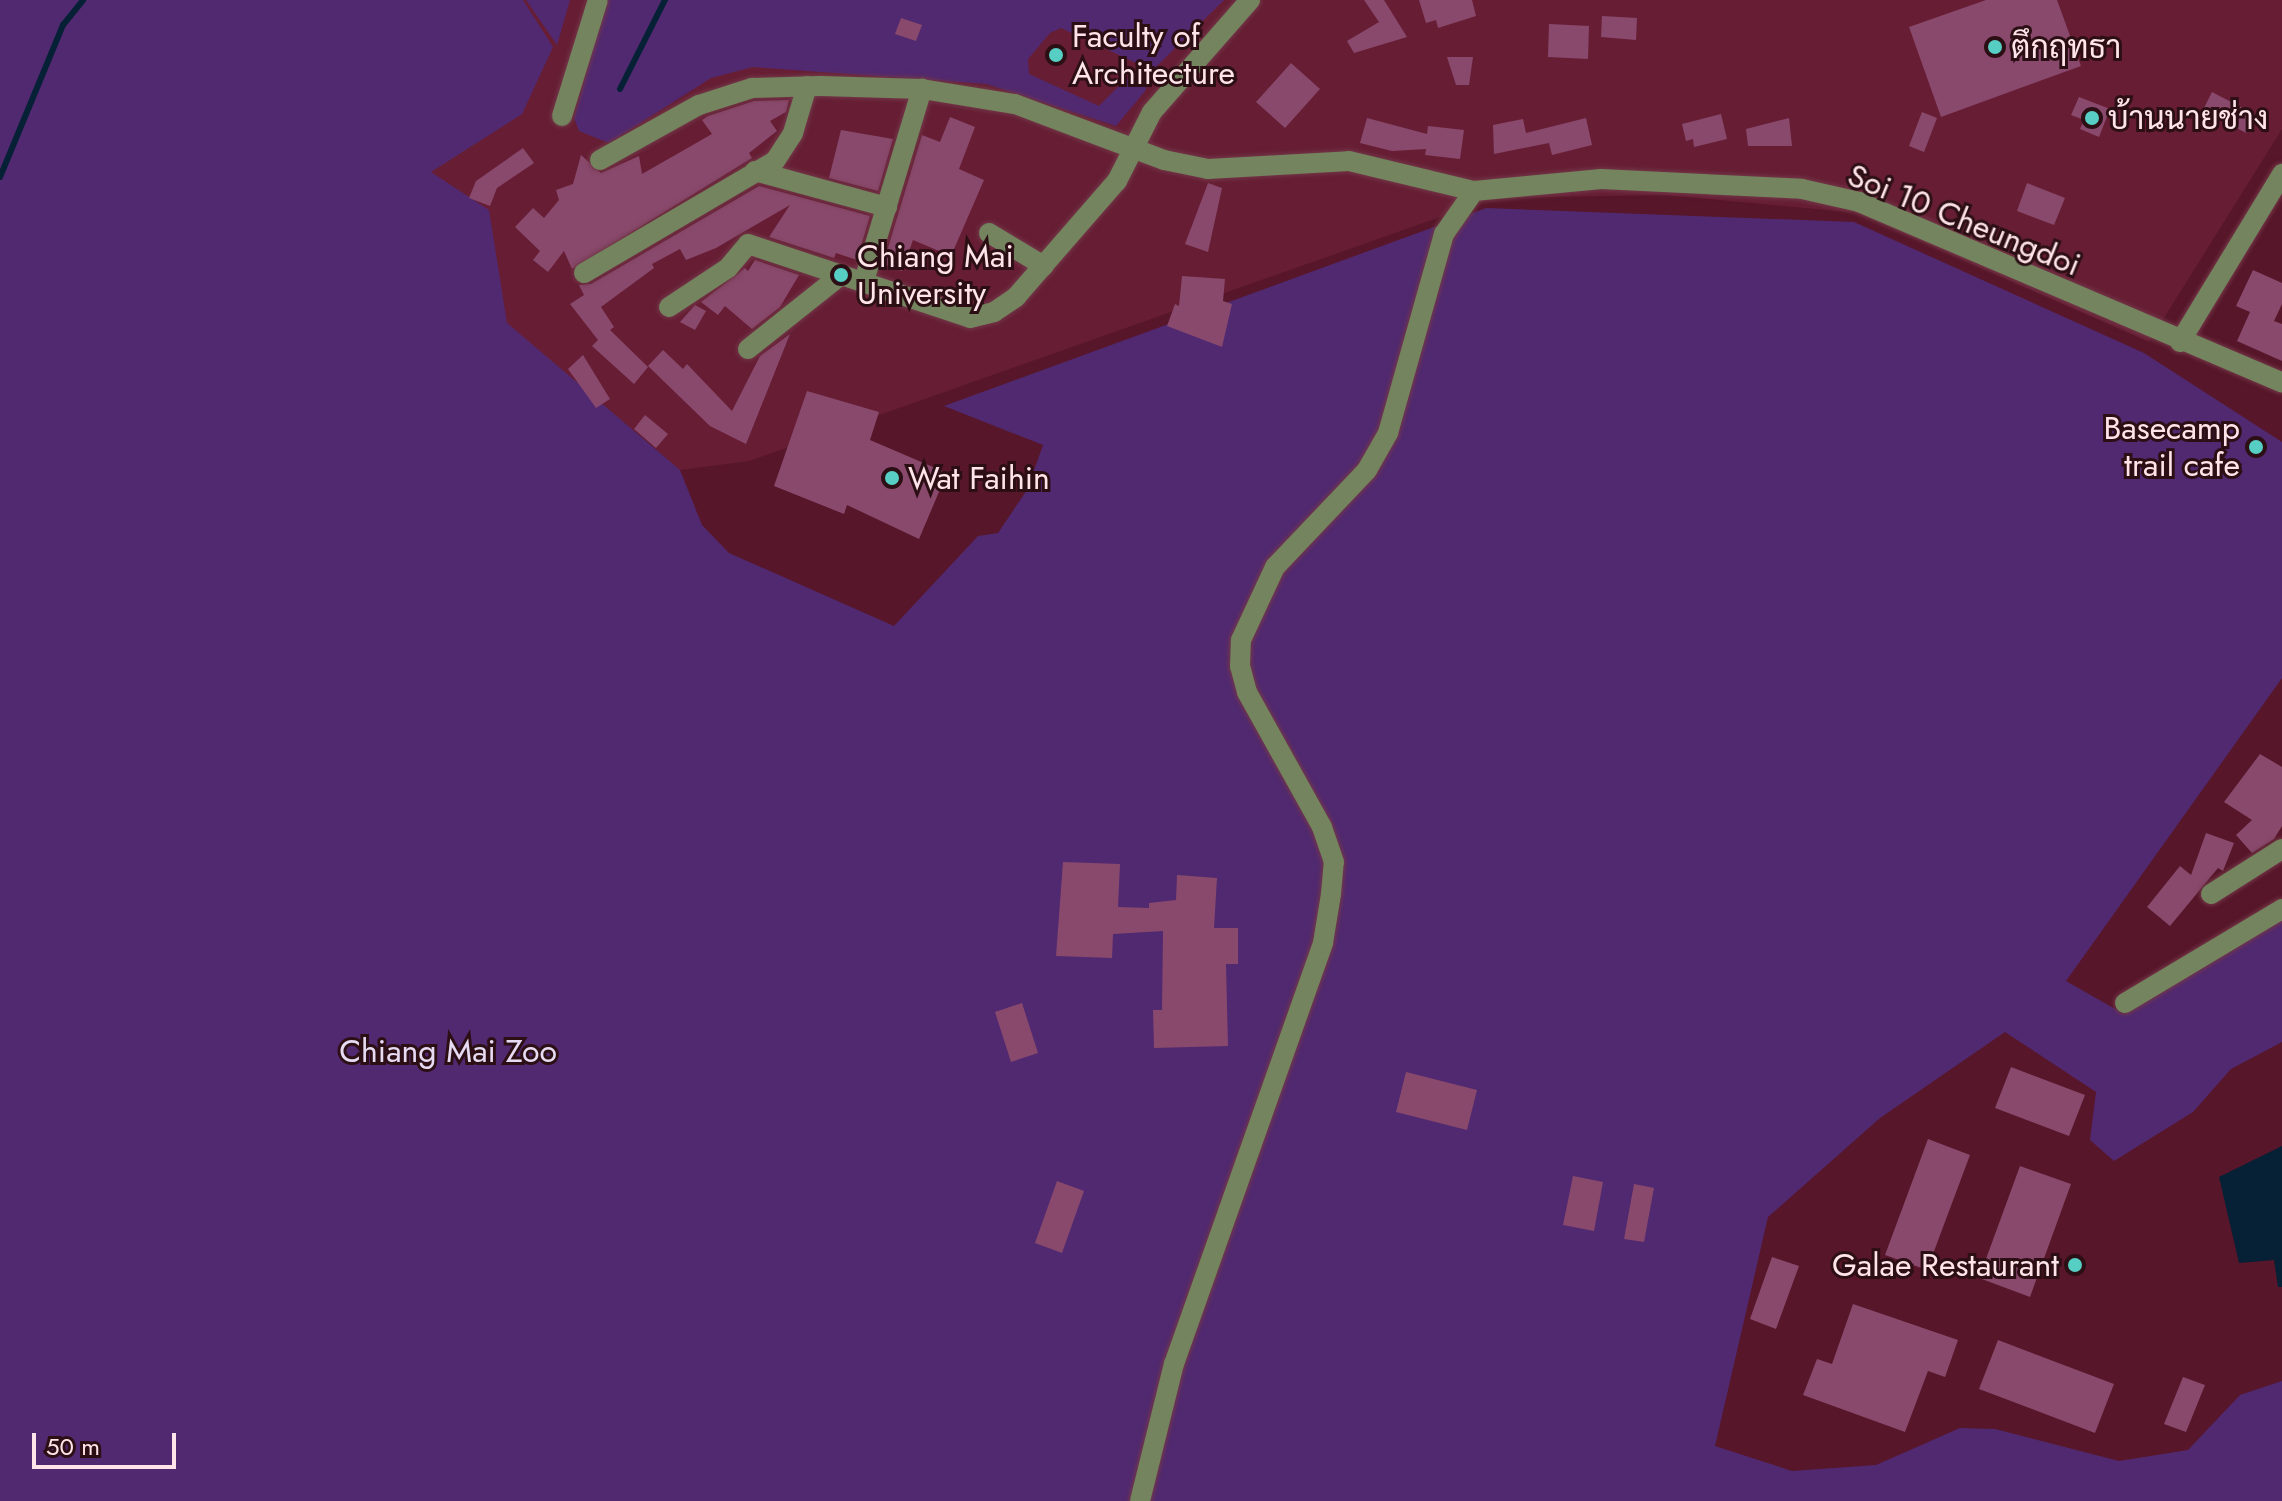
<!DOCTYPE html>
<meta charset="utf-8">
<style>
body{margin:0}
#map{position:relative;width:2282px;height:1501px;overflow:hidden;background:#571629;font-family:Jost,Sarabun,sans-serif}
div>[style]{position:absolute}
.built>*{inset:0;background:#671e34}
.green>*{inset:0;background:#512970}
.water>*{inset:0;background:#062036}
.stream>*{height:6px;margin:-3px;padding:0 3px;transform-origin:3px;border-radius:3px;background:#062036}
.building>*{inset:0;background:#89496c}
.roads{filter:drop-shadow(0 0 2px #723748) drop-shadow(0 0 2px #723748)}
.minor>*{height:20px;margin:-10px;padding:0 10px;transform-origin:10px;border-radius:10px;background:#73845e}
.dots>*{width:22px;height:22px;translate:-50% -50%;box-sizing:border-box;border:4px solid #2c0f15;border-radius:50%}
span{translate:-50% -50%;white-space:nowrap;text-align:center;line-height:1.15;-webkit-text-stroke:6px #2c0f15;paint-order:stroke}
.poi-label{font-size:32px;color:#ffe5e9}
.left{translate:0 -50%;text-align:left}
.right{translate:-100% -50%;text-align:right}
.street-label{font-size:32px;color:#ffe5e9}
.park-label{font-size:32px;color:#e6dbf2}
.scale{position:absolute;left:32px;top:1433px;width:144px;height:36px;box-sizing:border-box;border:4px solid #ffe5e9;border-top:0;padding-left:10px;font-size:24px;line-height:28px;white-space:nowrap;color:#ffe5e9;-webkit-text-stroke:6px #2c0f15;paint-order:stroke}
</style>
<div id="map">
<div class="built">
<i style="clip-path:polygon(0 0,2282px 0,2282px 129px,2149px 342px,1858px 213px,1666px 195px,1494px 198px,749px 461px,680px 470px,522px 337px,0 58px)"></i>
</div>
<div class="green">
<i style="clip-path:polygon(0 0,523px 0,553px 47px,522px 114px,431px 172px,489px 210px,507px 323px,680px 470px,702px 525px,729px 553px,894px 626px,978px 536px,998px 533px,1027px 490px,1043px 445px,944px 406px,1486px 208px,1854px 222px,2144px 353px,2282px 442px,2282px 678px,2066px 981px,2124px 1014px,2282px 913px,2282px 1042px,2231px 1069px,2193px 1112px,2114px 1161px,2090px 1140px,2096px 1092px,2005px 1032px,1880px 1118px,1768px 1217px,1715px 1446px,1792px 1471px,1876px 1465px,1960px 1428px,1995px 1429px,2119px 1461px,2188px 1450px,2240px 1395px,2282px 1381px,2282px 1501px,0 1501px)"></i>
<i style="clip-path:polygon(526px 0,570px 0,557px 45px)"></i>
<i style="clip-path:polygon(606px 0,1224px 0,1156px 67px,1147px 68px,1061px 28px,1050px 33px,1028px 59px,1029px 74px,1099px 106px,1126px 79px,1145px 81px,1146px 90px,1116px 126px,986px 84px,753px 67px,711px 78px,609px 143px,579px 131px,574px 118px)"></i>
</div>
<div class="water">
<i style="clip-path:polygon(2282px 1146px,2282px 1287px,2278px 1287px,2274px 1260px,2239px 1263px,2219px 1177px)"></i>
</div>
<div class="stream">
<i style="left:620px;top:89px;width:100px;rotate:-63.2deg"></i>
<i style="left:0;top:177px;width:165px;rotate:-67.5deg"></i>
<i style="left:63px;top:25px;width:32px;rotate:-51deg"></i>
</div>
<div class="building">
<i style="clip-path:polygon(1364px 0,1384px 0,1407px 37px,1354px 53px,1347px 41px,1379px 22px)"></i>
<i style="clip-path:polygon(1419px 0,1472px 0,1476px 16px,1438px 28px,1436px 20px,1426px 23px)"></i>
<i style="clip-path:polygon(1986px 0,2057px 0,2081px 66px,1941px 117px,1909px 27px)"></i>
<i style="clip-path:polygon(1602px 16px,1637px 18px,1636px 40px,1601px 37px)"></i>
<i style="clip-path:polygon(901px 18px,922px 25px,916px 41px,895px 34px)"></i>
<i style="clip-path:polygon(1549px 24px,1589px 26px,1588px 59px,1548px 57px)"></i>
<i style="clip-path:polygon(1447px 57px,1473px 57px,1469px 85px,1456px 85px)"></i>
<i style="clip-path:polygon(1291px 63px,1320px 89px,1285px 128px,1256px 102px)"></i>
<i style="clip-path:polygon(2212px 92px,2256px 115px,2246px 133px,2203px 110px)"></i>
<i style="clip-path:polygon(2079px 97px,2110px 109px,2099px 137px,2080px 129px,2084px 120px,2071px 115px)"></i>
<i style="clip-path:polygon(789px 100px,786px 112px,770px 121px,777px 131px,749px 153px,752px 158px,572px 269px,564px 251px,548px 272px,533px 260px,540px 251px,515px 227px,533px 208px,544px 218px,559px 200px,556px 190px,573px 184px,581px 155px,601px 173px,639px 156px,642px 174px,712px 134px,702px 120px,708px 116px,754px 101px)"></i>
<i style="clip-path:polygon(1922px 112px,1937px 118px,1924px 152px,1909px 146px)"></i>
<i style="clip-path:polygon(1721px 114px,1727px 139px,1694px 147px,1693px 139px,1686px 141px,1682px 124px)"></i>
<i style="clip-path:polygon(950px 117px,975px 127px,959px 169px,984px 180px,951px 256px,913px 240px,902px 271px,883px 264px,922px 135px,940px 142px)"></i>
<i style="clip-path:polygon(1367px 118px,1427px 134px,1428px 126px,1464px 130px,1460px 159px,1425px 155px,1426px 149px,1392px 151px,1360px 143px)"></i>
<i style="clip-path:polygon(1586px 118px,1592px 145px,1552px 155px,1549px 143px,1494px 154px,1493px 125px,1523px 119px,1526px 133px)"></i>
<i style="clip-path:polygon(1789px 118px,1792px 146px,1748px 146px,1746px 129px)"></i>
<i style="clip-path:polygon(841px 130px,893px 139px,878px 191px,829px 178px)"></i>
<i style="clip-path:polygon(523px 148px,534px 163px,497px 188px,490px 206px,469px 198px,476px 181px)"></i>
<i style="clip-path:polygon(1208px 183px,1222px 188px,1208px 252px,1185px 244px)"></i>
<i style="clip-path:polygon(2027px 183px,2065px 198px,2054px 225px,2017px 211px)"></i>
<i style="clip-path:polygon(759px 186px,870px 216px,857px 260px,836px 253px,834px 258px,769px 237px,790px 205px,716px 248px,686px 260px,680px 249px,652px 264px,654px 268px,601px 307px,614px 327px,610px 330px,648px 367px,634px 384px,592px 346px,598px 340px,570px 304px,584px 295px,579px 285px,591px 284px)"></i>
<i style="clip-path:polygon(755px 260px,799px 275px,780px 307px,752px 329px,725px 306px,718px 315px,701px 302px,745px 268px,748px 271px)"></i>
<i style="clip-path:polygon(2253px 270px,2282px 283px,2282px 304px,2274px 321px,2282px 324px,2282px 361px,2237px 341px,2250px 312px,2236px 306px)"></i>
<i style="clip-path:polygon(1182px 276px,1225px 279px,1223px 301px,1232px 304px,1222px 347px,1167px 326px,1175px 304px,1179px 306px)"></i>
<i style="clip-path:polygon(695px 305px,706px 311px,695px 330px,680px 322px)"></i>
<i style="clip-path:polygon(790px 334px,746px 444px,710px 426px,648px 366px,663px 350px,683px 369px,687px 364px,732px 411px,760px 356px)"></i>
<i style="clip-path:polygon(583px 355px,610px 399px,596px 408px,568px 369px)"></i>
<i style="clip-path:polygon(807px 391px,879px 412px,870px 440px,947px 473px,919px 539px,847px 505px,844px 514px,774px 486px)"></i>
<i style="clip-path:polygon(645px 415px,668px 434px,656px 448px,634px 429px)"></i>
<i style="clip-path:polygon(2260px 754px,2282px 767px,2282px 826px,2274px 839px,2252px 853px,2236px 835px,2252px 820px,2224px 802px)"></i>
<i style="clip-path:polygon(2206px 833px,2234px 843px,2223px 871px,2218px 868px,2170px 926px,2147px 907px,2180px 866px,2191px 875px)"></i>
<i style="clip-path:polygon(1063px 862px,1120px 864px,1118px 907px,1149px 908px,1149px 903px,1176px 900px,1177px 875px,1217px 878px,1214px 928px,1238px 928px,1238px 964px,1226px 964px,1228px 1046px,1154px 1048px,1153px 1010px,1162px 1010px,1163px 931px,1113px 934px,1112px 958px,1056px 956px)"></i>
<i style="clip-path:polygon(1022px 1003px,1038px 1053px,1011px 1062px,995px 1012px)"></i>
<i style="clip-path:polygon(2011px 1067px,2085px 1095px,2069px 1136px,1995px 1108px)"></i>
<i style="clip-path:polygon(1406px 1072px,1477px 1090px,1467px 1130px,1396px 1112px)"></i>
<i style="clip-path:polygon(1928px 1139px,1970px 1155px,1927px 1270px,1885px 1255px)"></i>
<i style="clip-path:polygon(2020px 1166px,2071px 1184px,2030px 1297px,1979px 1278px)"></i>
<i style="clip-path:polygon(1573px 1176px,1603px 1182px,1594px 1231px,1563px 1225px)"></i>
<i style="clip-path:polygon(1057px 1181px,1084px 1191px,1062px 1253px,1035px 1243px)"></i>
<i style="clip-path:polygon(1634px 1184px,1654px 1188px,1644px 1242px,1624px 1239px)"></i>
<i style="clip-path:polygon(1772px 1257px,1799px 1266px,1776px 1329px,1750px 1319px)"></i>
<i style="clip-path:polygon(1853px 1304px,1958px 1340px,1945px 1377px,1928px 1371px,1905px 1432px,1803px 1395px,1817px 1359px,1832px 1364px)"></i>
<i style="clip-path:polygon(1998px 1340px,2114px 1384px,2095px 1433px,1979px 1389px)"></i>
<i style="clip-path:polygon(2183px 1377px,2205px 1385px,2186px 1432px,2164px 1424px)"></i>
</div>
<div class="roads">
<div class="minor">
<i style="left:562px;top:116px;width:121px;rotate:-72.8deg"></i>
<i style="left:600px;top:160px;width:113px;rotate:-29.1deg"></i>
<i style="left:699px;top:105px;width:56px;rotate:-17.8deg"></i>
<i style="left:752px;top:88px;width:69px;rotate:-1.7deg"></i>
<i style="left:821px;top:86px;width:101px;rotate:1.7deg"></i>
<i style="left:922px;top:89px;width:94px;rotate:9.2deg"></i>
<i style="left:1015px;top:104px;width:159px;rotate:20.6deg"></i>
<i style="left:1164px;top:160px;width:45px;rotate:11.6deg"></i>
<i style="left:1208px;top:169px;width:141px;rotate:-3.2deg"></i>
<i style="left:1349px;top:161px;width:129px;rotate:13.5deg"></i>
<i style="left:1474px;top:191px;width:128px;rotate:-5.4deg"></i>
<i style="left:1601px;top:179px;width:201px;rotate:2.8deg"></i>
<i style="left:1802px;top:189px;width:58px;rotate:12.8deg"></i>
<i style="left:1859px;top:202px;width:460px;rotate:23.1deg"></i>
<i style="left:755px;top:171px;width:137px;rotate:15.3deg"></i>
<i style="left:989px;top:233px;width:64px;rotate:31deg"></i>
<i style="left:584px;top:273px;width:221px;rotate:-30.4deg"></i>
<i style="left:775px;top:161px;width:33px;rotate:-57deg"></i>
<i style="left:793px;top:133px;width:49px;rotate:-73.4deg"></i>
<i style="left:864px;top:281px;width:201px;rotate:-73.2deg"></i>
<i style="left:669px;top:307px;width:71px;rotate:-33.5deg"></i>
<i style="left:728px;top:268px;width:31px;rotate:-50deg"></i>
<i style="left:748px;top:244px;width:234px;rotate:18.4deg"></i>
<i style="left:970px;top:318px;width:25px;rotate:-14deg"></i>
<i style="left:994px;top:312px;width:27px;rotate:-34deg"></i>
<i style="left:1016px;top:297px;width:154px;rotate:-49deg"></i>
<i style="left:1117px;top:181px;width:77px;rotate:-63.1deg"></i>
<i style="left:1152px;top:112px;width:149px;rotate:-48.8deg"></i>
<i style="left:2180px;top:342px;width:197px;rotate:-58.7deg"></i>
<i style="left:748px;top:349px;width:119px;rotate:-38.5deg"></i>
<i style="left:2211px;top:894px;width:84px;rotate:-32.4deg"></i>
<i style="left:2125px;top:1003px;width:183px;rotate:-30.9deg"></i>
<i style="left:1140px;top:1501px;width:141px;rotate:-76.1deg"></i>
<i style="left:1174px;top:1364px;width:447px;rotate:-70.5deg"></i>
<i style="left:1323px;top:943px;width:50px;rotate:-80.7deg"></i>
<i style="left:1331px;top:894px;width:32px;rotate:-85deg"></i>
<i style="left:1334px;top:862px;width:37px;rotate:-109deg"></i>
<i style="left:1322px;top:827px;width:154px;rotate:-119.1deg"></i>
<i style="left:1247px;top:692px;width:27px;rotate:-105deg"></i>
<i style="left:1240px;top:666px;width:26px;rotate:-88deg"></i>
<i style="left:1241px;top:640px;width:81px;rotate:-65deg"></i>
<i style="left:1275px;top:567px;width:134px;rotate:-46.5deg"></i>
<i style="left:1367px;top:470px;width:43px;rotate:-60.4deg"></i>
<i style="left:1388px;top:433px;width:207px;rotate:-74.3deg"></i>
<i style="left:1444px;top:234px;width:52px;rotate:-55.1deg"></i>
</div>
</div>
<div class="dots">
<i style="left:1995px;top:47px;background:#56cec3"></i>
<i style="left:1056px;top:55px;background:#56cec3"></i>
<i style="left:2092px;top:118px;background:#56cec3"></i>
<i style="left:841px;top:275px;background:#56cec3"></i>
<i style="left:2256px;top:447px;background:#56cec3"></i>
<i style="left:892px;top:478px;background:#56cec3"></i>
<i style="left:2075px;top:1265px;background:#56cec3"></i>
</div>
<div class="poi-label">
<span class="left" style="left:1072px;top:55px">Faculty of<br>Architecture</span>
<span class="left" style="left:2011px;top:47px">ตึกฤทธา</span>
<span class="left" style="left:2108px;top:118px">บ้านนายช่าง</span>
<span class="left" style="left:857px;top:275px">Chiang Mai<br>University</span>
<span class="right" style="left:2240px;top:447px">Basecamp<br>trail cafe</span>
<span class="left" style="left:908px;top:478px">Wat Faihin</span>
<span class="right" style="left:2059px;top:1265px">Galae Restaurant</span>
</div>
<div class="street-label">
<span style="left:1964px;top:220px;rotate:22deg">Soi 10 Cheungdoi</span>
</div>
<div class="park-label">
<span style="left:448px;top:1051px">Chiang Mai Zoo</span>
</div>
<div class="scale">50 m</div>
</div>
